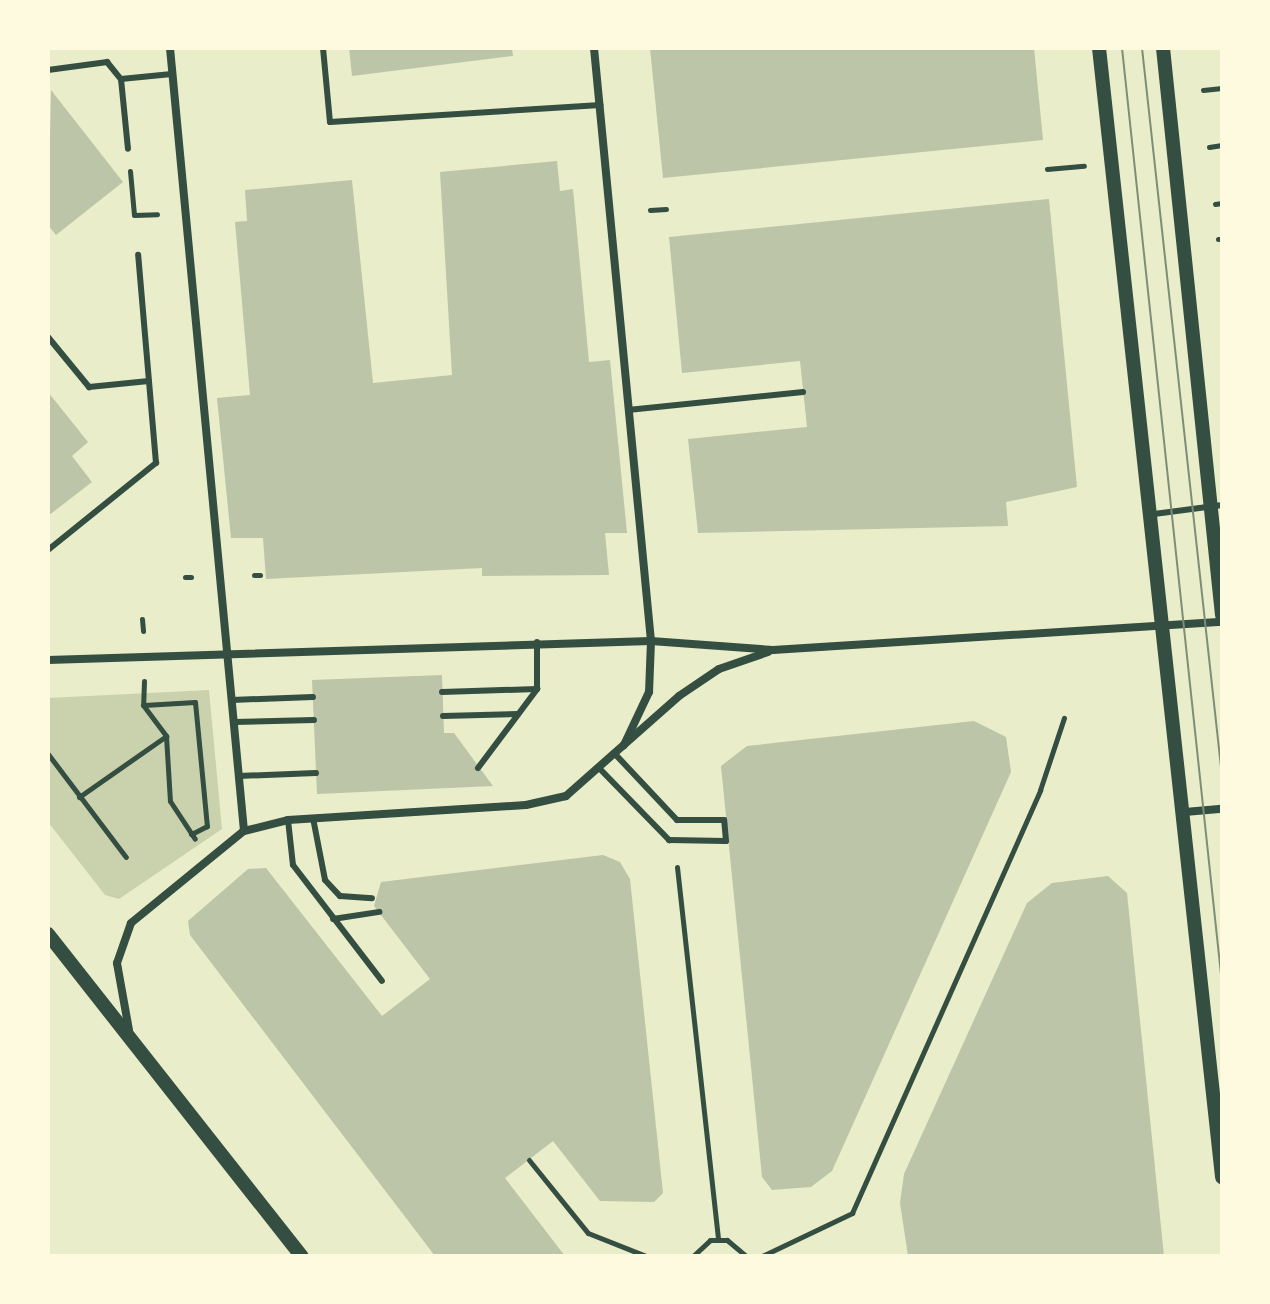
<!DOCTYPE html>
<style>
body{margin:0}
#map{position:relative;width:1270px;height:1304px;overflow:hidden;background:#e9edc9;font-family:Overpass,sans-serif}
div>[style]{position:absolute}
.green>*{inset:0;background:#cad2ad}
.building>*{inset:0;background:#bcc5a7}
.path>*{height:5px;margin:-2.5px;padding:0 2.5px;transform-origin:2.5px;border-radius:2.5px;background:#344e41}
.service>*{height:6px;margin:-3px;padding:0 3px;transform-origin:3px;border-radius:3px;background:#344e41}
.minor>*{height:8px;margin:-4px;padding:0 4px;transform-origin:4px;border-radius:4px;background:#344e41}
.tertiary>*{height:14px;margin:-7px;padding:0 7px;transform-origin:7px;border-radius:7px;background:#344e41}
.tram>*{height:2px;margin:-1px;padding:0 1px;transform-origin:1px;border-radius:1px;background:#7c8e77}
span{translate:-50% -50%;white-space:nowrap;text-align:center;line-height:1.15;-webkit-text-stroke:6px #fefae0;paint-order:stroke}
.frame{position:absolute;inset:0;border:50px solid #fefae0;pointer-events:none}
</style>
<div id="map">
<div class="green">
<i style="clip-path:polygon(209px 690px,222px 829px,119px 899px,105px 895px,48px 822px,48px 698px)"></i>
</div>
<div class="building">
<i style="clip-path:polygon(349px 48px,512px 48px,513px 56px,352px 76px)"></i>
<i style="clip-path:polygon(650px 48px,1034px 48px,1043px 140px,663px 178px)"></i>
<i style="clip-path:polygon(51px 90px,123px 182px,56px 235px,48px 225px)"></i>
<i style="clip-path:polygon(557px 161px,560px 191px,573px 189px,589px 362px,610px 360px,627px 533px,605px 533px,609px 575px,482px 576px,482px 568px,266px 579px,263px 538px,231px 538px,217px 398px,250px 395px,235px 222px,247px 221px,245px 190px,352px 180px,373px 383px,452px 375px,440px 172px)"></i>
<i style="clip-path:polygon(1049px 199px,1077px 487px,1006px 502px,1008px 526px,698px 533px,688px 439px,807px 427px,800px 361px,682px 373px,669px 237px)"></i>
<i style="clip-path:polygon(48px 392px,88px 442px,72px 456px,92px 482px,48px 516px)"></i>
<i style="clip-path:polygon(442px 675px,444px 733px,454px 733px,493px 786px,317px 794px,312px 680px)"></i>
<i style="clip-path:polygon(974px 721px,1006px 737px,1011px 772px,832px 1171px,811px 1187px,772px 1190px,762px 1177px,721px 766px,747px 746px)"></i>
<i style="clip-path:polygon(603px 855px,620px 862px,630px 879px,663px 1193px,654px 1202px,600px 1201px,553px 1141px,505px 1178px,565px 1256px,435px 1256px,190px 935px,188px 921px,248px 869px,266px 868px,382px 1016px,430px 979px,374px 906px,381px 882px)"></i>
<i style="clip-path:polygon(1108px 876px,1127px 893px,1164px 1256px,908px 1256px,900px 1203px,904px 1174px,1027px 903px,1052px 883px)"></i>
</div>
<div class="path">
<i style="left:1203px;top:90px;width:19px;rotate:-6deg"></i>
<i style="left:1209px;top:147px;width:13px;rotate:-9deg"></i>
<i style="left:1047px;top:169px;width:37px;rotate:-5deg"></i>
<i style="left:130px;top:171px;width:44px;rotate:84.8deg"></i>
<i style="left:134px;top:215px;width:23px;rotate:-2deg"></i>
<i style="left:1215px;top:204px;width:7px;rotate:-8deg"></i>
<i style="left:650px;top:210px;width:16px;rotate:-4deg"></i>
<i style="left:1218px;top:239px;width:4px"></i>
<i style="left:254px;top:575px;width:6px"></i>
<i style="left:185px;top:577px;width:6px"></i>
<i style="left:142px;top:619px;width:12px;rotate:85deg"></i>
<i style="left:144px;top:681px;width:24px;rotate:92deg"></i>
<i style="left:143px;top:705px;width:39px;rotate:53deg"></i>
<i style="left:166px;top:736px;width:65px;rotate:86.5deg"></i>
<i style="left:170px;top:801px;width:45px;rotate:56.7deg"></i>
<i style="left:144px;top:705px;width:51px;rotate:-3.4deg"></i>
<i style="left:195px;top:702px;width:125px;rotate:84.5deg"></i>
<i style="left:207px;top:826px;width:18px;rotate:153deg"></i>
<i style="left:48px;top:754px;width:129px;rotate:52.9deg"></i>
<i style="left:79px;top:797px;width:106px;rotate:-35deg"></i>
<i style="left:677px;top:867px;width:375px;rotate:83.7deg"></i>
<i style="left:529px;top:1160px;width:94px;rotate:51.1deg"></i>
<i style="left:588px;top:1233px;width:62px;rotate:21.6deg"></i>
<i style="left:693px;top:1256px;width:23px;rotate:-43deg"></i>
<i style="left:710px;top:1240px;width:17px"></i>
<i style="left:727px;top:1240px;width:25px;rotate:40deg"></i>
<i style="left:762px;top:1256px;width:100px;rotate:-25.5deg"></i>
<i style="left:852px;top:1213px;width:463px;rotate:-66deg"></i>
<i style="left:1040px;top:790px;width:76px;rotate:-71.6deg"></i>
</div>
<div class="service">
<i style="left:323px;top:48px;width:74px;rotate:84.6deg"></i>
<i style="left:330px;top:122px;width:271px;rotate:-3.6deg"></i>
<i style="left:48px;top:70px;width:60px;rotate:-7.7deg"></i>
<i style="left:107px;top:62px;width:22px;rotate:51deg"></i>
<i style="left:121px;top:79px;width:70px;rotate:84.3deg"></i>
<i style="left:121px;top:79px;width:51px;rotate:-5.6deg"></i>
<i style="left:48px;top:337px;width:65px;rotate:50.6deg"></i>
<i style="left:89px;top:387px;width:60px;rotate:-5.7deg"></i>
<i style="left:628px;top:410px;width:176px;rotate:-5.9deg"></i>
<i style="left:1154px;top:514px;width:69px;rotate:-7.5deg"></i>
<i style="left:48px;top:550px;width:139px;rotate:-38.9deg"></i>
<i style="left:156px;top:463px;width:209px;rotate:-94.9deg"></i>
<i style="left:442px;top:692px;width:95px;rotate:-1.8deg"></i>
<i style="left:232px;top:700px;width:81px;rotate:-2.1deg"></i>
<i style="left:443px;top:716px;width:75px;rotate:-1.5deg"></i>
<i style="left:234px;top:722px;width:80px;rotate:-1.4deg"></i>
<i style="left:478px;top:768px;width:99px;rotate:-53.2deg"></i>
<i style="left:537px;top:689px;width:47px;rotate:-90deg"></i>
<i style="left:601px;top:770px;width:98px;rotate:45.8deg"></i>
<i style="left:669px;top:840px;width:57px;rotate:1deg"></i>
<i style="left:726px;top:841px;width:21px;rotate:-95deg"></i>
<i style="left:724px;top:820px;width:47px;rotate:180deg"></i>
<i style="left:677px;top:820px;width:88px;rotate:-133.2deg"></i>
<i style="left:239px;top:776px;width:77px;rotate:-2.2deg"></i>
<i style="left:313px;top:818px;width:63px;rotate:79deg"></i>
<i style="left:325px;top:880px;width:22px;rotate:47deg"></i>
<i style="left:340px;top:896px;width:32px;rotate:4deg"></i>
<i style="left:288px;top:820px;width:45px;rotate:83.7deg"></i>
<i style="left:293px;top:865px;width:146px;rotate:52.5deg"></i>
<i style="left:333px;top:919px;width:47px;rotate:-8.7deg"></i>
</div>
<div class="minor">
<i style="left:170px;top:48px;width:786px;rotate:84.6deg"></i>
<i style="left:594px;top:48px;width:596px;rotate:84.51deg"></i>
<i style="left:651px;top:641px;width:51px;rotate:92.2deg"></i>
<i style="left:649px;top:692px;width:59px;rotate:115.3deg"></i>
<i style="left:48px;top:660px;width:603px;rotate:-1.8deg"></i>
<i style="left:651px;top:641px;width:122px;rotate:4.2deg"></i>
<i style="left:773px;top:650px;width:450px;rotate:-3.6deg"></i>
<i style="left:1185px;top:812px;width:37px;rotate:-5deg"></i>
<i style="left:129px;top:1030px;width:68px;rotate:-100.2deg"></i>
<i style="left:117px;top:963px;width:42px;rotate:-70.7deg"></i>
<i style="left:131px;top:923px;width:146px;rotate:-39.2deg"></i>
<i style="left:244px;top:831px;width:45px;rotate:-14deg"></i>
<i style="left:288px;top:820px;width:238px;rotate:-3.6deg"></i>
<i style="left:526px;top:805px;width:41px;rotate:-12.7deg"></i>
<i style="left:566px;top:796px;width:151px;rotate:-41.5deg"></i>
<i style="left:679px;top:696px;width:48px;rotate:-34deg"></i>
<i style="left:719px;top:669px;width:52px;rotate:-19.1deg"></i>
</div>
<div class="tertiary">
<i style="left:1099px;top:48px;width:1136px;rotate:83.78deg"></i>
<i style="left:1163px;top:48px;width:570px;rotate:84.06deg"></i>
<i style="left:48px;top:934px;width:410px;rotate:51.8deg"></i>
</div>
<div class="tram">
<i style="left:1122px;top:48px;width:940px;rotate:83.9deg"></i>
<i style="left:1142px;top:48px;width:732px;rotate:83.73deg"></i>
</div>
<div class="frame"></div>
</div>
